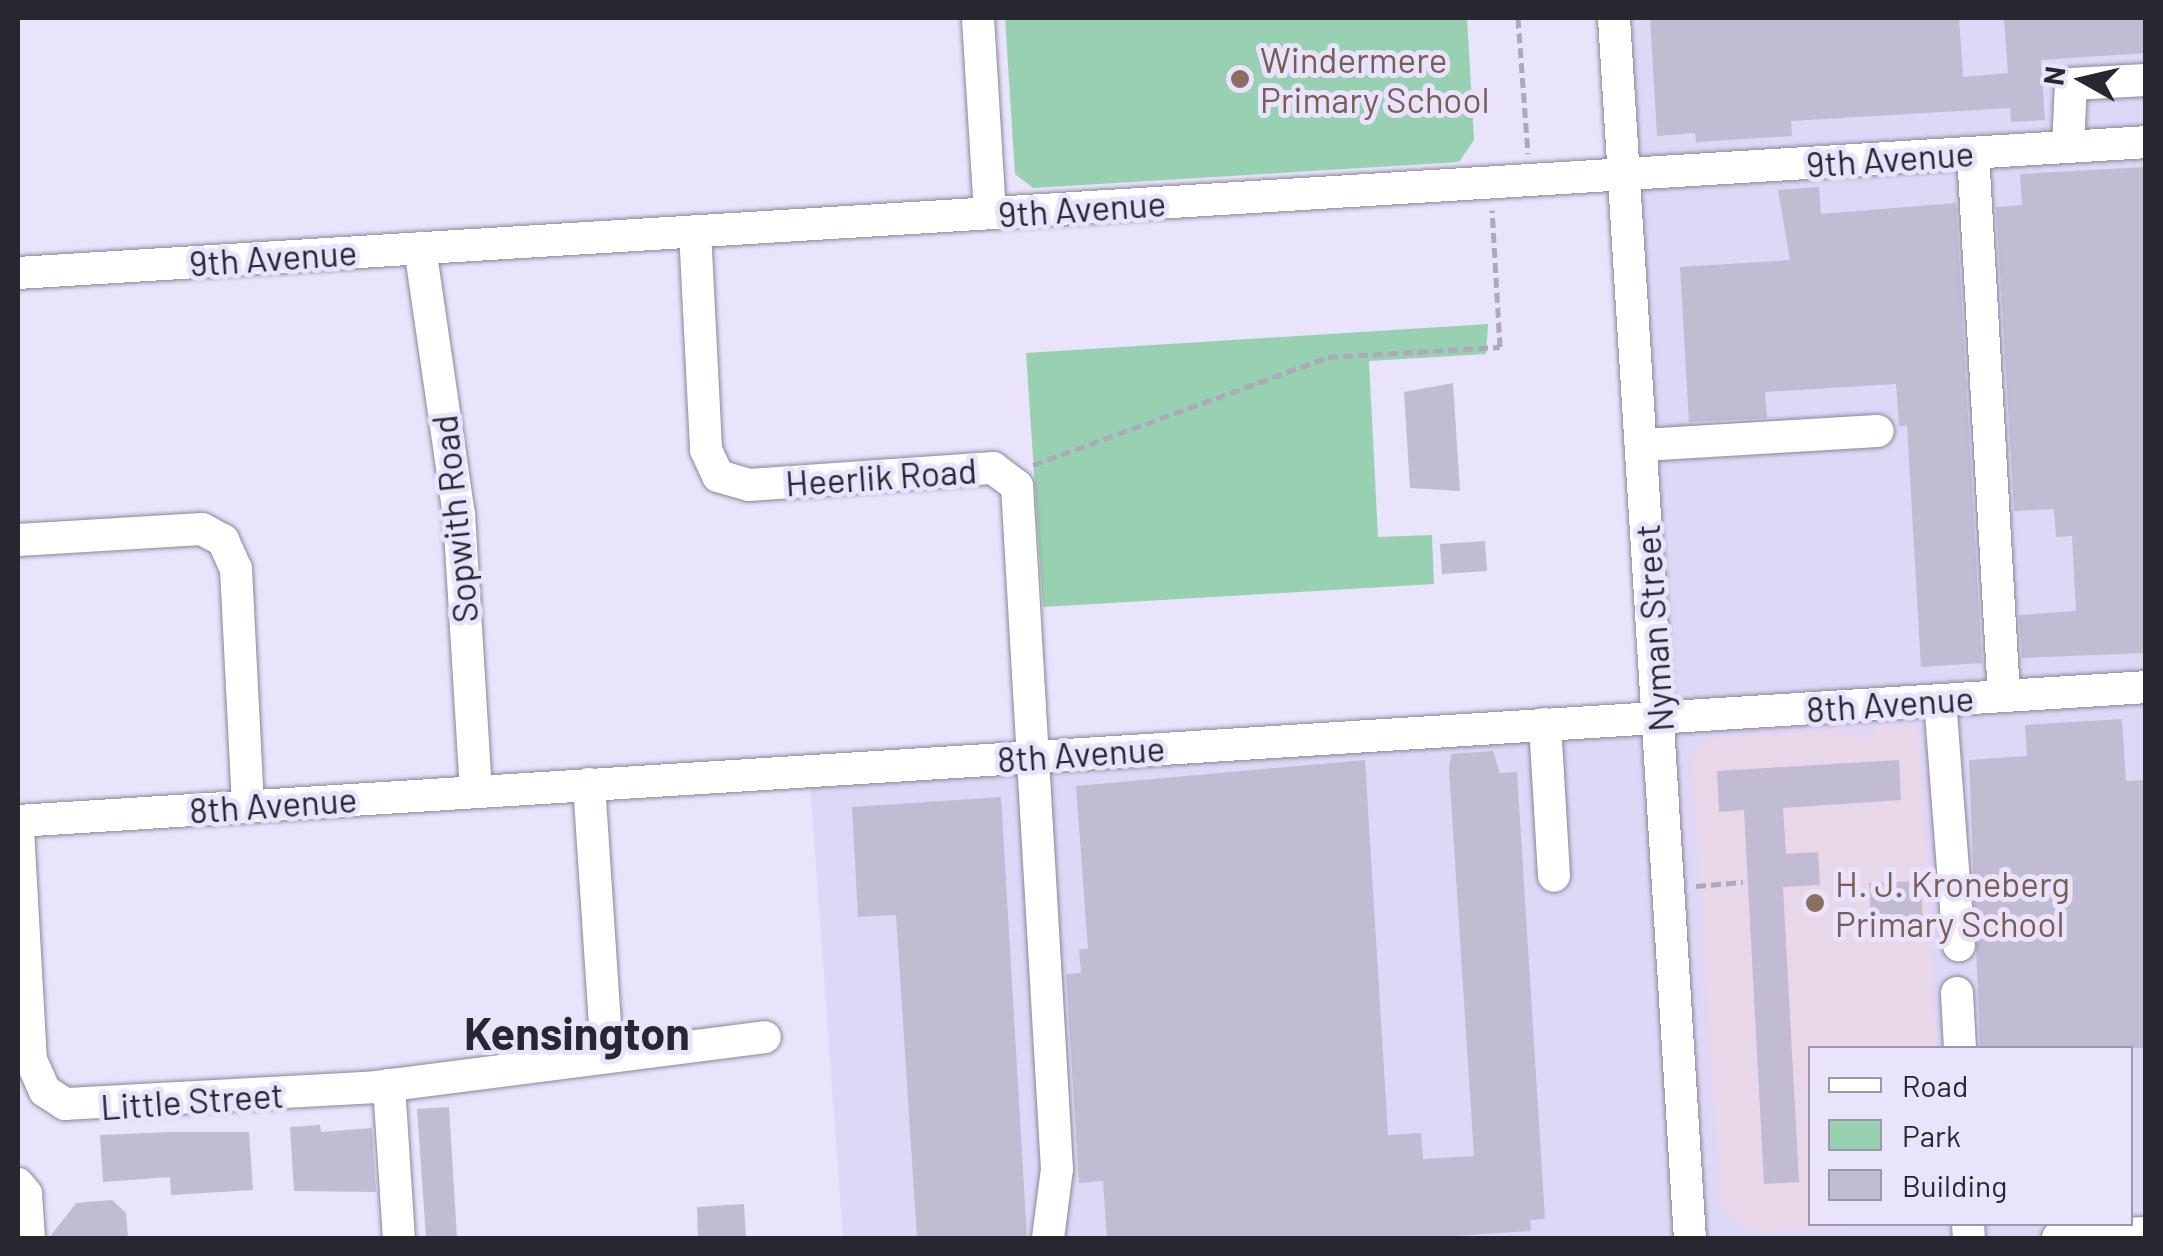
<!DOCTYPE html>
<style>
body{margin:0}
#map{position:relative;width:2163px;height:1256px;overflow:hidden;background:#e9e3fb;font-family:Barlow,sans-serif}
div>[style]{position:absolute}
.built>*{inset:0;background:#dfd7f6}
.education>*{inset:0;background:#e8d7e8}
.green>*{inset:0;background:#97d1b1}
.building>*{inset:0;background:#c1bbd3}
.path>*{height:5px;margin-top:-2.5px;transform-origin:0;background:repeating-linear-gradient(90deg,#ada8bc 0 10px,transparent 0 15px)}
.roads{filter:drop-shadow(0 0 2px #8b869b) drop-shadow(0 0 2px #8b869b)}
.minor>*{height:32px;margin:-16px;padding:0 16px;transform-origin:16px;border-radius:16px;background:#fff}
.dots>*{width:28px;height:28px;translate:-50% -50%;box-sizing:border-box;border:5px solid #e9e3fb;border-radius:50%}
span{translate:-50% -50%;white-space:nowrap;text-align:center;line-height:1.15;-webkit-text-stroke:10px #e9e3fb;paint-order:stroke}
.education-label{font-size:35px;color:#785e54}
.left{translate:0 -50%;text-align:left}
.street-label{font-size:35px;color:#28262f}
.district-label{font-size:45px;color:#28262f;font-weight:700}
.frame{position:absolute;inset:0;border:20px solid #28262f;pointer-events:none}
.legend{position:absolute;left:1808px;top:1046px;width:325px;height:180px;box-sizing:border-box;background:#e9e3fb;border:2px solid #9c97a9;margin:0;padding:12px 18px;list-style:none;font-size:30px;color:#28262f}
.legend li{display:flex;align-items:center;gap:20px;height:50px}
.legend b{width:50px;border:2px solid #9c97a9}
.north{position:absolute;left:2033px;top:30px;width:100px;height:100px;-webkit-text-stroke:8px #e9e3fb;paint-order:stroke;rotate:278deg;font-size:28px;font-weight:700;line-height:40px;text-align:center;color:#28262f}
.north::after{content:'';display:block;margin:auto;width:35px;height:45px;background:#28262f;clip-path:polygon(50% 0,100% 100%,50% 72%,0 100%)}
</style>
<div id="map">
<div class="built">
<i style="clip-path:polygon(evenodd,1614px 18px,2145px 18px,2145px 1238px,843px 1238px,809px 770px,1658px 717px,1614px 18px,1810px 1048px,2130px 1048px,2130px 1224px,1810px 1224px,1810px 1048px)"></i>
</div>
<div class="education">
<i style="clip-path:polygon(1918px 725px,1937px 1048px,1810px 1048px,1810px 1224px,1895px 1224px,1753px 1233px,1721px 1206px,1692px 757px,1709px 737px,1840px 730px,1873px 739px,1878px 727px)"></i>
</div>
<div class="green">
<i style="clip-path:polygon(1005px 18px,1467px 18px,1474px 140px,1459px 162px,1033px 188px,1015px 174px)"></i>
<i style="clip-path:polygon(1488px 324px,1486px 354px,1369px 361px,1378px 537px,1432px 535px,1434px 584px,1043px 607px,1026px 353px)"></i>
</div>
<div class="building">
<i style="clip-path:polygon(1650px 18px,1959px 18px,1963px 77px,2008px 73px,2004px 18px,2146px 18px,2146px 53px,2041px 60px,2045px 120px,2011px 122px,2010px 108px,1976px 110px,1791px 121px,1792px 136px,1696px 142px,1695px 133px,1657px 136px)"></i>
<i style="clip-path:polygon(2146px 167px,2146px 653px,2022px 658px,2019px 615px,2076px 611px,2072px 536px,2056px 537px,2054px 509px,2014px 511px,1996px 207px,2022px 205px,2020px 174px)"></i>
<i style="clip-path:polygon(1819px 187px,1821px 214px,1956px 203px,1982px 663px,1921px 667px,1907px 426px,1899px 426px,1896px 384px,1765px 392px,1767px 418px,1689px 422px,1680px 267px,1790px 260px,1778px 190px)"></i>
<i style="clip-path:polygon(1453px 383px,1460px 491px,1410px 488px,1404px 392px)"></i>
<i style="clip-path:polygon(1485px 541px,1487px 571px,1442px 574px,1440px 544px)"></i>
<i style="clip-path:polygon(2122px 719px,2126px 781px,2146px 780px,2146px 1048px,1980px 1048px,1969px 760px,2027px 756px,2025px 725px)"></i>
<i style="clip-path:polygon(1493px 751px,1500px 773px,1517px 772px,1545px 1219px,1530px 1220px,1531px 1231px,1426px 1238px,1107px 1238px,1103px 1181px,1079px 1183px,1066px 974px,1081px 973px,1079px 949px,1088px 949px,1076px 786px,1365px 760px,1388px 1135px,1421px 1133px,1423px 1159px,1474px 1156px,1449px 769px,1451px 754px)"></i>
<i style="clip-path:polygon(1899px 760px,1901px 800px,1783px 808px,1786px 854px,1818px 852px,1820px 885px,1783px 887px,1799px 1182px,1764px 1184px,1744px 810px,1719px 812px,1717px 771px)"></i>
<i style="clip-path:polygon(1001px 797px,1027px 1238px,917px 1238px,896px 915px,858px 917px,852px 807px)"></i>
<i style="clip-path:polygon(1921px 881px,1923px 922px,1871px 925px,1869px 883px)"></i>
<i style="clip-path:polygon(449px 1107px,457px 1238px,426px 1238px,417px 1109px)"></i>
<i style="clip-path:polygon(320px 1125px,321px 1132px,372px 1128px,376px 1192px,294px 1191px,290px 1127px)"></i>
<i style="clip-path:polygon(170px 1132px,249px 1132px,253px 1190px,171px 1195px,170px 1177px,103px 1182px,100px 1135px)"></i>
<i style="clip-path:polygon(112px 1200px,126px 1213px,128px 1238px,49px 1238px,76px 1203px)"></i>
<i style="clip-path:polygon(744px 1204px,746px 1238px,698px 1238px,697px 1207px)"></i>
</div>
<div class="path">
<i style="left:1518px;top:18px;width:136px;rotate:85.8deg"></i>
<i style="left:1033px;top:465px;width:314px;rotate:-20.1deg"></i>
<i style="left:1328px;top:357px;width:172px;rotate:-3.3deg"></i>
<i style="left:1500px;top:347px;width:137px;rotate:-93.3deg"></i>
<i style="left:1696px;top:886px;width:47px;rotate:-4.9deg"></i>
</div>
<div class="roads">
<div class="minor">
<i style="left:978px;top:18px;width:195px;rotate:86.5deg"></i>
<i style="left:1614px;top:18px;width:1222px;rotate:86.44deg"></i>
<i style="left:2068px;top:147px;width:63px;rotate:-87.3deg"></i>
<i style="left:2071px;top:84px;width:75px;rotate:-3.1deg"></i>
<i style="left:1973px;top:153px;width:543px;rotate:86.73deg"></i>
<i style="left:695px;top:231px;width:219px;rotate:87.1deg"></i>
<i style="left:706px;top:450px;width:29px;rotate:65deg"></i>
<i style="left:718px;top:476px;width:32px;rotate:16deg"></i>
<i style="left:749px;top:485px;width:245px;rotate:-4deg"></i>
<i style="left:993px;top:468px;width:30px;rotate:37deg"></i>
<i style="left:1017px;top:486px;width:684px;rotate:86.65deg"></i>
<i style="left:1057px;top:1169px;width:70px;rotate:97.4deg"></i>
<i style="left:420px;top:248px;width:269px;rotate:81.7deg"></i>
<i style="left:459px;top:514px;width:278px;rotate:86.5deg"></i>
<i style="left:18px;top:273px;width:2132px;rotate:-3.52deg"></i>
<i style="left:1642px;top:445px;width:236px;rotate:-3.4deg"></i>
<i style="left:18px;top:540px;width:184px;rotate:-3.4deg"></i>
<i style="left:202px;top:529px;width:24px;rotate:28deg"></i>
<i style="left:223px;top:540px;width:32px;rotate:66deg"></i>
<i style="left:236px;top:569px;width:236px;rotate:87.1deg"></i>
<i style="left:1940px;top:700px;width:246px;rotate:85.6deg"></i>
<i style="left:1545px;top:724px;width:152px;rotate:86.6deg"></i>
<i style="left:589px;top:784px;width:272px;rotate:86.2deg"></i>
<i style="left:18px;top:821px;width:2132px;rotate:-3.6deg"></i>
<i style="left:18px;top:829px;width:231px;rotate:86.8deg"></i>
<i style="left:31px;top:1060px;width:34px;rotate:66deg"></i>
<i style="left:45px;top:1091px;width:24px;rotate:33deg"></i>
<i style="left:65px;top:1104px;width:310px;rotate:-3.1deg"></i>
<i style="left:375px;top:1087px;width:393px;rotate:-7.3deg"></i>
<i style="left:1957px;top:993px;width:55px;rotate:86.9deg"></i>
<i style="left:389px;top:1085px;width:153px;rotate:86.3deg"></i>
<i style="left:18px;top:1184px;width:13px;rotate:51deg"></i>
<i style="left:26px;top:1194px;width:44px;rotate:86.1deg"></i>
<i style="left:1968px;top:1224px;width:14px;rotate:86deg"></i>
<i style="left:2058px;top:1238px;width:88px;rotate:-3.3deg"></i>
</div>
</div>
<div class="dots">
<i style="left:1240px;top:79px;background:#8d6e63"></i>
<i style="left:1815px;top:903px;background:#8d6e63"></i>
</div>
<div class="education-label">
<span class="left" style="left:1260px;top:79px">Windermere<br>Primary School</span>
<span class="left" style="left:1835px;top:903px">H. J. Kroneberg<br>Primary School</span>
</div>
<div class="street-label">
<span style="left:1890px;top:158px;rotate:-4deg">9th Avenue</span>
<span style="left:1082px;top:208px;rotate:-4deg">9th Avenue</span>
<span style="left:273px;top:257px;rotate:-4deg">9th Avenue</span>
<span style="left:881px;top:476px;rotate:-4deg">Heerlik Road</span>
<span style="left:454px;top:519px;rotate:-96deg">Sopwith Road</span>
<span style="left:1653px;top:628px;rotate:-94deg">Nyman Street</span>
<span style="left:1890px;top:703px;rotate:-4deg">8th Avenue</span>
<span style="left:1081px;top:753px;rotate:-4deg">8th Avenue</span>
<span style="left:273px;top:804px;rotate:-4deg">8th Avenue</span>
<span style="left:192px;top:1100px;rotate:-4deg">Little Street</span>
</div>
<div class="district-label">
<span style="left:577px;top:1033px">Kensington</span>
</div>
<div class="frame"></div>
<ul class="legend">
<li><b style="height:12px;background:#fff"></b>Road</li>
<li><b style="height:28px;background:#97d1b1"></b>Park</li>
<li><b style="height:28px;background:#c1bbd3"></b>Building</li>
</ul>
<div class="north">N</div>
</div>
